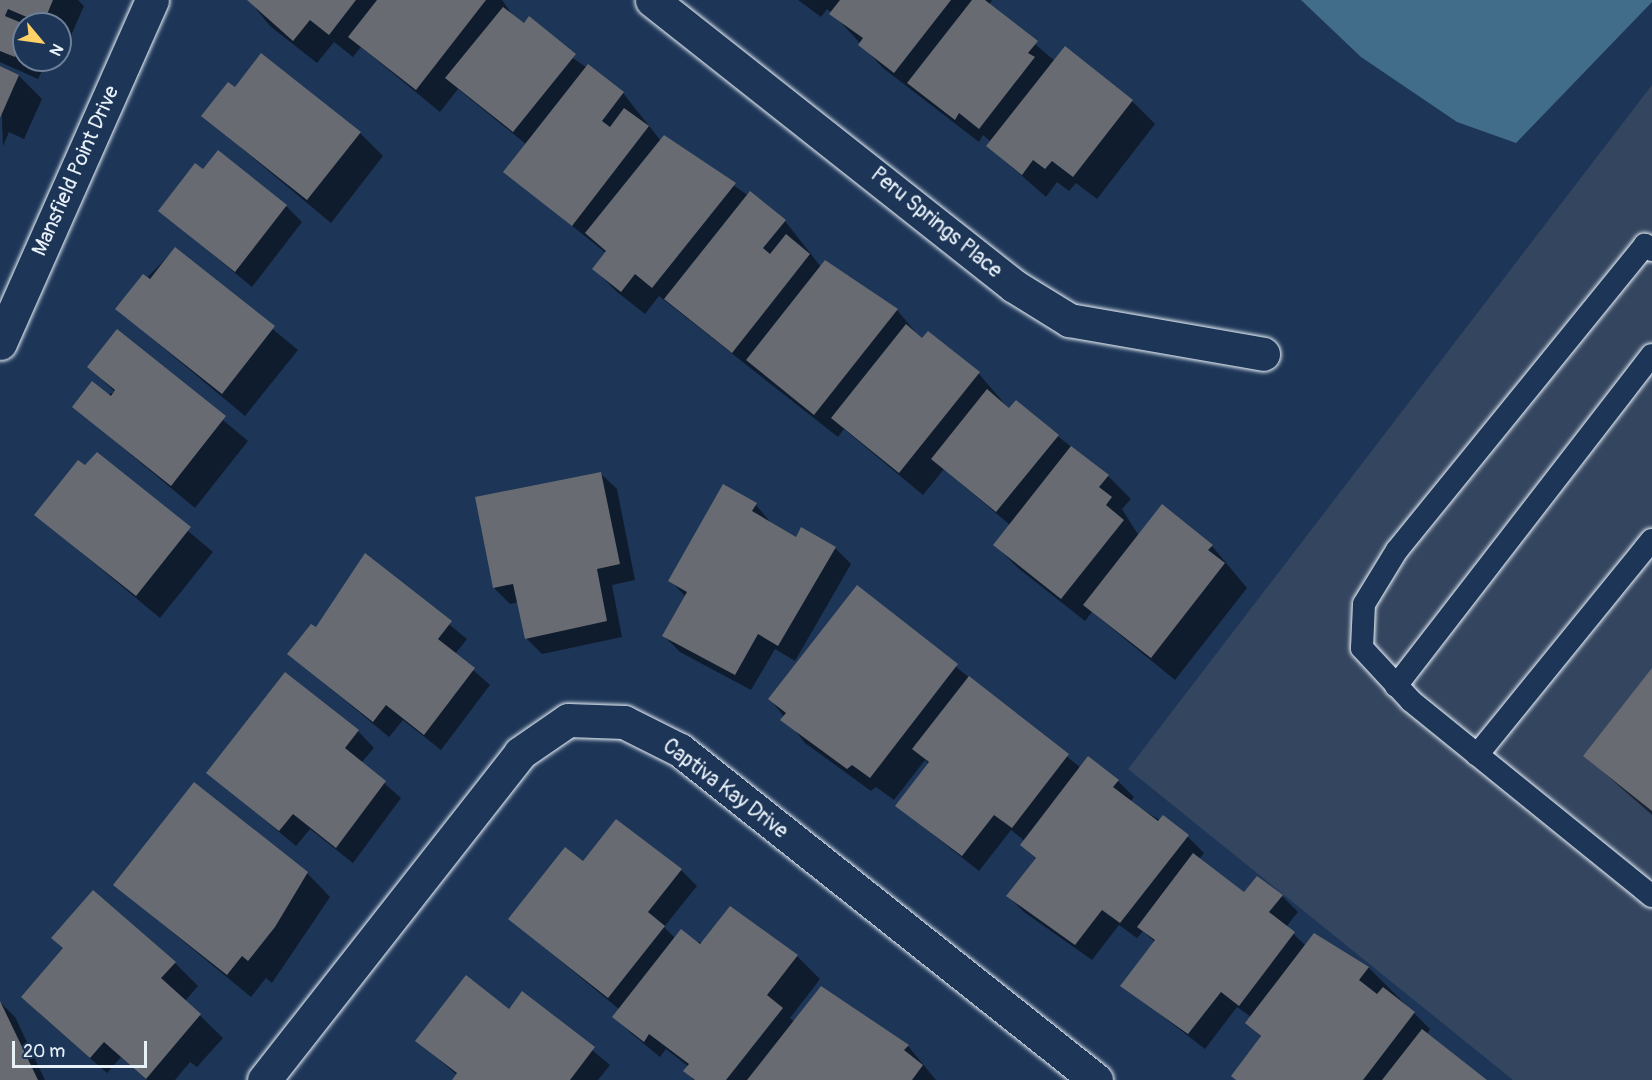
<!DOCTYPE html>
<style>
body{margin:0}
#map{position:relative;width:1652px;height:1080px;overflow:hidden;background:#1d3557;font-family:Pangolin,sans-serif}
div>[style]{position:absolute}
.built>*{inset:0;background:#34455f}
.water>*{inset:0;background:#426d8a}
.shadow>*{inset:0;background:#0007}
.building>*{inset:0;background:#686b72}
.roads{filter:drop-shadow(0 0 2px #e8f1f8) drop-shadow(0 0 2px #e8f1f8)}
.service>*{height:22px;margin:-11px;padding:0 11px;transform-origin:11px;border-radius:11px;background:#1d3557}
.minor>*{height:33px;margin:-16.5px;padding:0 16.5px;transform-origin:16.5px;border-radius:16.5px;background:#1d3557}
span{translate:-50% -50%;white-space:nowrap;text-align:center;line-height:1.15;-webkit-text-stroke:6px #1d3557;paint-order:stroke}
.street-label{font-size:21px;color:#e8f1f8}
.north{position:absolute;left:12px;top:12px;width:60px;height:60px;box-sizing:border-box;background:#1d3557;border:2px solid #6e8097;border-radius:50%;rotate:119deg;font-size:16px;font-weight:700;line-height:24px;text-align:center;color:#e8f1f8}
.north::after{content:'';display:block;margin:auto;width:21px;height:27px;background:#ffd166;clip-path:polygon(50% 0,100% 100%,50% 72%,0 100%)}
.scale{position:absolute;left:12px;top:1041px;width:135px;height:27px;box-sizing:border-box;border:3px solid #e8f1f8;border-top:0;padding-left:8px;font-size:18px;line-height:21px;white-space:nowrap;color:#e8f1f8;-webkit-text-stroke:4px #1d3557;paint-order:stroke}
</style>
<div id="map">
<div class="built">
<i style="clip-path:polygon(1652px 85px,1652px 1080px,1513px 1080px,1128px 769px)"></i>
</div>
<div class="water">
<i style="clip-path:polygon(1301px 0,1652px 0,1652px 2px,1516px 143px,1457px 122px,1361px 57px)"></i>
</div>
<div class="shadow">
<i style="clip-path:polygon(0 0,78px 0,84px 6px,66px 47px,60px 44px,60px 24px,24px 24px,24px 60px,47px 60px,38px 79px,0 62px)"></i>
<i style="clip-path:polygon(249px 0,502px 0,514px 17px,623px 93px,661px 141px,664px 137px,785px 221px,821px 267px,897px 310px,922px 340px,928px 333px,979px 374px,1010px 410px,1016px 403px,1108px 476px,1131px 499px,1122px 509px,1139px 536px,1163px 506px,1212px 546px,1247px 588px,1175px 680px,1092px 612px,1085px 621px,1018px 568px,995px 545px,1010px 525px,944px 469px,923px 495px,844px 429px,838px 437px,659px 296px,645px 314px,617px 292px,594px 269px,606px 253px,505px 172px,527px 145px,458px 89px,440px 112px,361px 47px,353px 57px,334px 42px,317px 63px,270px 26px)"></i>
<i style="clip-path:polygon(798px 0,992px 0,989px 5px,1055px 61px,1132px 101px,1155px 124px,1097px 199px,1076px 183px,1069px 191px,1057px 182px,1046px 197px,988px 146px,991px 142px,983px 135px,979px 142px,883px 68px,832px 13px,827px 9px,821px 17px)"></i>
<i style="clip-path:polygon(0 68px,19px 76px,42px 99px,24px 139px,9px 132px,3px 146px)"></i>
<i style="clip-path:polygon(235px 89px,360px 133px,383px 156px,331px 223px,203px 116px)"></i>
<i style="clip-path:polygon(203px 171px,286px 206px,302px 222px,252px 287px,160px 211px)"></i>
<i style="clip-path:polygon(175px 249px,298px 350px,245px 416px,117px 309px)"></i>
<i style="clip-path:polygon(117px 331px,248px 441px,195px 508px,74px 407px,115px 392px,89px 367px)"></i>
<i style="clip-path:polygon(97px 454px,213px 552px,160px 618px,36px 515px)"></i>
<i style="clip-path:polygon(600px 473px,617px 489px,635px 580px,612px 585px,622px 637px,542px 654px,526px 638px,519px 602px,510px 604px,494px 588px)"></i>
<i style="clip-path:polygon(756px 505px,771px 523px,797px 539px,835px 548px,851px 564px,795px 661px,775px 649px,751px 690px,680px 652px,664px 636px,686px 597px,670px 580px)"></i>
<i style="clip-path:polygon(365px 555px,467px 639px,455px 654px,490px 685px,441px 750px,403px 720px,389px 737px,289px 654px,316px 629px)"></i>
<i style="clip-path:polygon(857px 587px,1081px 768px,1118px 781px,1134px 797px,1130px 802px,1188px 837px,1204px 853px,1199px 859px,1245px 894px,1282px 896px,1298px 912px,1286px 927px,1306px 946px,1314px 935px,1369px 968px,1430px 1029px,1427px 1034px,1485px 1080px,1237px 1080px,1262px 1038px,1247px 1023px,1251px 1017px,1237px 1007px,1205px 1049px,1122px 985px,1155px 942px,1143px 931px,1137px 938px,1119px 925px,1092px 960px,1024px 912px,1008px 896px,1036px 859px,1022px 845px,1025px 841px,1011px 830px,979px 871px,897px 806px,929px 764px,925px 760px,894px 800px,876px 787px,871px 791px,805px 743px,770px 699px)"></i>
<i style="clip-path:polygon(1652px 671px,1652px 815px,1585px 756px)"></i>
<i style="clip-path:polygon(358px 731px,374px 748px,361px 763px,401px 798px,353px 863px,310px 829px,296px 846px,208px 773px)"></i>
<i style="clip-path:polygon(583px 863px,681px 870px,697px 886px,664px 927px,676px 939px,797px 956px,820px 979px,790px 1018px,795px 1022px,822px 988px,908px 1046px,936px 1080px,694px 1080px,685px 1071px,689px 1067px,666px 1049px,660px 1057px,631px 1033px,614px 1017px,620px 1010px,510px 919px)"></i>
<i style="clip-path:polygon(307px 873px,330px 897px,272px 983px,266px 978px,251px 997px,115px 885px)"></i>
<i style="clip-path:polygon(175px 963px,198px 986px,185px 1001px,223px 1038px,197px 1067px,190px 1062px,175px 1080px,147px 1080px,121px 1057px,107px 1073px,39px 1013px)"></i>
<i style="clip-path:polygon(523px 993px,610px 1065px,598px 1080px,454px 1080px,457px 1075px,417px 1041px,509px 1011px)"></i>
<i style="clip-path:polygon(0 1002px,15px 1017px,45px 1080px,0 1080px)"></i>
</div>
<div class="building">
<i style="clip-path:polygon(0 0,53px 0,43px 24px,8px 9px,5px 16px,24px 24px,15px 57px,0 51px)"></i>
<i style="clip-path:polygon(247px 0,356px 0,329px 35px,310px 20px,293px 41px)"></i>
<i style="clip-path:polygon(377px 0,486px 0,416px 90px,348px 37px)"></i>
<i style="clip-path:polygon(840px 0,951px 0,894px 73px,858px 45px,863px 38px,829px 14px)"></i>
<i style="clip-path:polygon(972px 0,985px 0,1038px 41px,1028px 53px,1035px 57px,979px 129px,959px 113px,955px 120px,907px 83px)"></i>
<i style="clip-path:polygon(503px 7px,524px 23px,529px 16px,576px 54px,513px 132px,445px 78px)"></i>
<i style="clip-path:polygon(1065px 46px,1133px 100px,1073px 177px,1052px 161px,1045px 169px,1033px 160px,1022px 175px,986px 146px)"></i>
<i style="clip-path:polygon(261px 53px,361px 132px,307px 200px,201px 116px,228px 82px,235px 87px)"></i>
<i style="clip-path:polygon(588px 64px,624px 92px,602px 121px,610px 127px,624px 108px,649px 126px,572px 226px,503px 172px)"></i>
<i style="clip-path:polygon(0 66px,19px 75px,0 118px)"></i>
<i style="clip-path:polygon(664px 135px,736px 183px,652px 288px,635px 274px,621px 292px,592px 269px,606px 251px,585px 233px)"></i>
<i style="clip-path:polygon(218px 150px,287px 205px,235px 272px,158px 211px,195px 163px,203px 169px)"></i>
<i style="clip-path:polygon(750px 191px,786px 220px,763px 248px,770px 254px,786px 234px,810px 254px,732px 353px,664px 299px)"></i>
<i style="clip-path:polygon(175px 247px,275px 326px,222px 394px,115px 309px,143px 274px,150px 279px)"></i>
<i style="clip-path:polygon(825px 260px,898px 309px,814px 415px,746px 360px)"></i>
<i style="clip-path:polygon(906px 324px,922px 338px,928px 331px,980px 372px,899px 473px,831px 418px)"></i>
<i style="clip-path:polygon(117px 329px,226px 416px,171px 486px,72px 407px,92px 381px,111px 396px,115px 390px,87px 367px)"></i>
<i style="clip-path:polygon(987px 389px,1009px 408px,1016px 400px,1059px 435px,996px 512px,931px 459px)"></i>
<i style="clip-path:polygon(1071px 446px,1109px 475px,1099px 487px,1112px 497px,1106px 505px,1124px 520px,1061px 599px,993px 545px)"></i>
<i style="clip-path:polygon(97px 452px,191px 527px,136px 596px,34px 515px,78px 460px,85px 465px)"></i>
<i style="clip-path:polygon(601px 472px,620px 564px,597px 569px,607px 621px,525px 639px,513px 584px,493px 588px,475px 497px)"></i>
<i style="clip-path:polygon(723px 484px,757px 503px,752px 511px,796px 537px,801px 527px,836px 547px,778px 646px,758px 634px,735px 675px,662px 636px,687px 592px,668px 581px)"></i>
<i style="clip-path:polygon(1162px 504px,1213px 545px,1208px 550px,1225px 563px,1151px 658px,1083px 605px)"></i>
<i style="clip-path:polygon(365px 553px,452px 621px,438px 639px,475px 668px,424px 735px,386px 705px,373px 722px,287px 654px,311px 624px,316px 627px)"></i>
<i style="clip-path:polygon(857px 585px,958px 664px,870px 778px,852px 765px,847px 769px,780px 720px,786px 713px,768px 699px)"></i>
<i style="clip-path:polygon(1652px 668px,1652px 811px,1583px 756px)"></i>
<i style="clip-path:polygon(285px 672px,359px 730px,345px 748px,386px 781px,336px 848px,293px 814px,279px 831px,206px 773px)"></i>
<i style="clip-path:polygon(969px 676px,1069px 754px,1012px 828px,994px 815px,962px 856px,895px 806px,929px 762px,912px 749px)"></i>
<i style="clip-path:polygon(1088px 756px,1119px 780px,1113px 787px,1158px 821px,1163px 815px,1189px 835px,1120px 923px,1102px 910px,1075px 945px,1006px 896px,1036px 858px,1020px 845px)"></i>
<i style="clip-path:polygon(194px 782px,308px 872px,275px 927px,248px 961px,242px 956px,227px 975px,113px 885px)"></i>
<i style="clip-path:polygon(616px 819px,682px 869px,648px 912px,665px 926px,608px 998px,508px 919px,565px 847px,583px 861px)"></i>
<i style="clip-path:polygon(1193px 853px,1244px 892px,1257px 876px,1283px 895px,1269px 912px,1295px 932px,1239px 1006px,1221px 992px,1188px 1034px,1120px 986px,1155px 940px,1137px 927px)"></i>
<i style="clip-path:polygon(93px 890px,176px 962px,161px 978px,201px 1014px,146px 1079px,104px 1042px,90px 1058px,21px 997px,63px 948px,51px 938px)"></i>
<i style="clip-path:polygon(730px 906px,798px 955px,767px 995px,783px 1008px,726px 1080px,695px 1080px,683px 1071px,689px 1064px,649px 1034px,644px 1042px,612px 1017px,681px 929px,700px 944px)"></i>
<i style="clip-path:polygon(1314px 933px,1369px 967px,1359px 980px,1377px 994px,1383px 987px,1415px 1012px,1363px 1080px,1236px 1080px,1231px 1076px,1261px 1036px,1245px 1023px)"></i>
<i style="clip-path:polygon(466px 975px,509px 1009px,522px 991px,595px 1047px,570px 1080px,452px 1080px,457px 1073px,415px 1041px)"></i>
<i style="clip-path:polygon(821px 986px,909px 1045px,904px 1050px,923px 1065px,912px 1080px,747px 1080px)"></i>
<i style="clip-path:polygon(0 1001px,38px 1080px,0 1080px)"></i>
<i style="clip-path:polygon(1422px 1029px,1473px 1069px,1487px 1080px,1382px 1080px)"></i>
</div>
<div class="roads">
<div class="service">
<i style="left:1652px;top:250px;width:9px;rotate:-144deg"></i>
<i style="left:1645px;top:245px;width:393px;rotate:129.1deg"></i>
<i style="left:1397px;top:550px;width:63px;rotate:121.4deg"></i>
<i style="left:1364px;top:604px;width:44px;rotate:92.6deg"></i>
<i style="left:1362px;top:648px;width:72px;rotate:47.2deg"></i>
<i style="left:1411px;top:701px;width:310px;rotate:39deg"></i>
<i style="left:1396px;top:686px;width:418px;rotate:-52.3deg"></i>
<i style="left:1477px;top:755px;width:277px;rotate:-50.9deg"></i>
</div>
<div class="minor">
<i style="left:652px;top:0;width:461px;rotate:38.3deg"></i>
<i style="left:1014px;top:286px;width:65px;rotate:31.7deg"></i>
<i style="left:1069px;top:320px;width:197px;rotate:9.9deg"></i>
<i style="left:0;top:343px;width:375px;rotate:-66.1deg"></i>
<i style="left:264px;top:1080px;width:415px;rotate:-51.9deg"></i>
<i style="left:520px;top:753px;width:58px;rotate:-34.5deg"></i>
<i style="left:568px;top:720px;width:56px;rotate:2deg"></i>
<i style="left:624px;top:722px;width:63px;rotate:26.6deg"></i>
<i style="left:680px;top:750px;width:531px;rotate:38.42deg"></i>
</div>
</div>
<div class="street-label">
<span style="left:76px;top:171px;rotate:-66deg">Mansfield Point Drive</span>
<span style="left:936px;top:223px;rotate:39deg">Peru Springs Place</span>
<span style="left:725px;top:789px;rotate:37deg">Captiva Kay Drive</span>
</div>
<div class="north">N</div>
<div class="scale">20 m</div>
</div>
